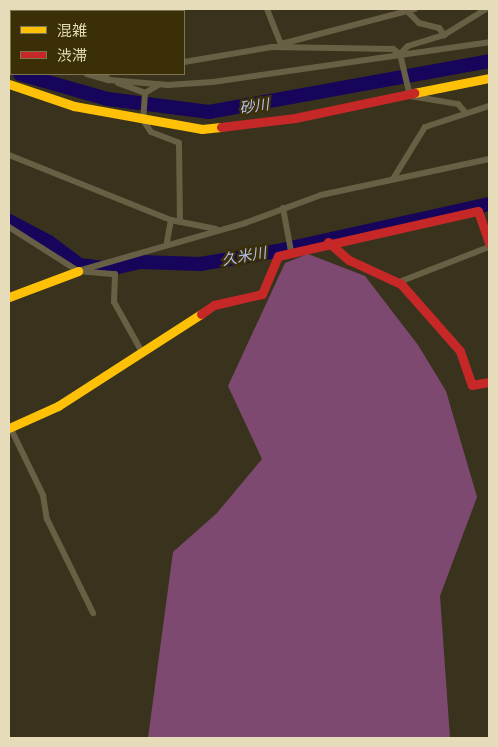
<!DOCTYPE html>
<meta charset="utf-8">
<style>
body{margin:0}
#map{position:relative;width:498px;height:747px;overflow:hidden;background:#39331d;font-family:Mulish,"Noto Sans JP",sans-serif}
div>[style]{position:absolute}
.green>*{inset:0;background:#7d4970}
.river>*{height:14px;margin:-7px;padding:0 7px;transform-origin:7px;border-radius:7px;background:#16055b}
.street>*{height:6px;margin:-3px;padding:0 3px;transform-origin:3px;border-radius:3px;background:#676045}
.slow>*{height:9px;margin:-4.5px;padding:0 4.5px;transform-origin:4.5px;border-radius:4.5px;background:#ffc107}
.jam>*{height:9px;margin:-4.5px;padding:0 4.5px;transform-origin:4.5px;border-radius:4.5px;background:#c62828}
span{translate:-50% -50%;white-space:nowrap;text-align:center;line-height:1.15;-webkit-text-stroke:4.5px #3a2f06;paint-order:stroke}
.water-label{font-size:15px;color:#b1bdef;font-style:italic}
.frame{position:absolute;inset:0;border:10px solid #e6dcb9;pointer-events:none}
.legend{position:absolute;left:10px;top:10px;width:175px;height:65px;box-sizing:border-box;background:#3a2f06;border:1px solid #7f744e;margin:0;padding:6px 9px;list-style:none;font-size:15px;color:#e6dcb9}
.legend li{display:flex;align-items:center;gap:10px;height:25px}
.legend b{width:25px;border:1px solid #7f744e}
</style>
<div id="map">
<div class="green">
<i style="clip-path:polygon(308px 254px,365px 276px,418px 345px,446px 391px,477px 497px,440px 596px,450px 738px,148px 738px,173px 552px,217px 513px,262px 459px,228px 386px,285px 263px)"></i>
</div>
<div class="river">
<i style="left:20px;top:74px;width:91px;rotate:15.9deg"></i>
<i style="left:108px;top:99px;width:102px;rotate:7.3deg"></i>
<i style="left:209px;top:112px;width:285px;rotate:-10.3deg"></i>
<i style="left:9px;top:221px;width:45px;rotate:27.7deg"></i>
<i style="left:49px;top:242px;width:38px;rotate:37deg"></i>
<i style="left:79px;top:265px;width:31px;rotate:7deg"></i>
<i style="left:110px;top:269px;width:32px;rotate:-13deg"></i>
<i style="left:141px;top:262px;width:59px;rotate:1.9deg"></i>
<i style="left:200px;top:264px;width:78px;rotate:-9.6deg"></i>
<i style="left:277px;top:251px;width:217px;rotate:-12.5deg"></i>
</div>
<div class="street">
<i style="left:131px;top:9px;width:2px;rotate:63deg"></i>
<i style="left:267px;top:9px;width:41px;rotate:68.5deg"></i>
<i style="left:405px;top:9px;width:20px;rotate:45deg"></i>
<i style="left:419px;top:23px;width:21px;rotate:14deg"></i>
<i style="left:439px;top:28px;width:9px;rotate:54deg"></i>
<i style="left:9px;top:11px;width:4px;rotate:63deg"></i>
<i style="left:281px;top:44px;width:138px;rotate:-14.6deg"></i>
<i style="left:9px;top:51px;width:2px;rotate:27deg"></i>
<i style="left:400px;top:54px;width:11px;rotate:-45deg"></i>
<i style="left:408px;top:46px;width:38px;rotate:-17deg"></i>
<i style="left:444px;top:35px;width:49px;rotate:-31.8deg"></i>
<i style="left:184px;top:62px;width:89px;rotate:-9.7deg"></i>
<i style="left:272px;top:47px;width:121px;rotate:0.9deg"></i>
<i style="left:393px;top:49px;width:9px;rotate:36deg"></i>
<i style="left:400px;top:54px;width:43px;rotate:76.6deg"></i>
<i style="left:410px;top:96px;width:49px;rotate:9.5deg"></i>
<i style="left:458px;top:104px;width:11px;rotate:49deg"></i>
<i style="left:87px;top:74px;width:22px;rotate:16deg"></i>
<i style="left:104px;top:74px;width:8px;rotate:50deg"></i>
<i style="left:109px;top:80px;width:59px;rotate:4.8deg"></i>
<i style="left:168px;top:85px;width:45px;rotate:-3.8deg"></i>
<i style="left:213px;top:82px;width:279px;rotate:-8.2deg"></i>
<i style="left:118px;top:83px;width:29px;rotate:20deg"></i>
<i style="left:145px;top:93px;width:27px;rotate:94deg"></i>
<i style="left:143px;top:120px;width:14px;rotate:56deg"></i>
<i style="left:151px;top:132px;width:30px;rotate:21deg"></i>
<i style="left:179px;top:143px;width:79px;rotate:89.3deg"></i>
<i style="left:145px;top:93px;width:17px;rotate:-31deg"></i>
<i style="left:9px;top:155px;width:175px;rotate:21.9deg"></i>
<i style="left:171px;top:220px;width:46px;rotate:11.3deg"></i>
<i style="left:393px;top:179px;width:61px;rotate:-58.4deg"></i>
<i style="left:425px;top:127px;width:67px;rotate:-18.2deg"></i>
<i style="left:283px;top:208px;width:44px;rotate:79.5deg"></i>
<i style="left:9px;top:227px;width:82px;rotate:32.5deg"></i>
<i style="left:78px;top:271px;width:37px;rotate:5deg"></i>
<i style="left:115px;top:274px;width:28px;rotate:92deg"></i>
<i style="left:114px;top:302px;width:57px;rotate:60.8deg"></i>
<i style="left:167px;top:242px;width:22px;rotate:-80deg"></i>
<i style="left:78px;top:271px;width:174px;rotate:-16deg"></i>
<i style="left:245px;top:223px;width:81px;rotate:-20.2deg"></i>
<i style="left:321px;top:195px;width:172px;rotate:-12.1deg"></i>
<i style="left:399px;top:282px;width:97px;rotate:-21.3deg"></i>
<i style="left:10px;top:427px;width:76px;rotate:64.1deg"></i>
<i style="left:43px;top:495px;width:24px;rotate:81deg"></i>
<i style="left:47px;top:519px;width:105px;rotate:63.9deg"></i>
</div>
<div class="slow">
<i style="left:75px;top:11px;width:9px;rotate:-13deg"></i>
<i style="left:9px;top:84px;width:69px;rotate:18.7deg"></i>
<i style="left:74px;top:106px;width:130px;rotate:10.2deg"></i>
<i style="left:202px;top:129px;width:19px;rotate:-6deg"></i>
<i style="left:414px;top:93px;width:76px;rotate:-11.3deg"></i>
<i style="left:9px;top:297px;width:74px;rotate:-20.6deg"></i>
<i style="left:9px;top:428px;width:54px;rotate:-24.2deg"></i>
<i style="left:58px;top:406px;width:170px;rotate:-32.8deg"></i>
</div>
<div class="jam">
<i style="left:9px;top:38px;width:4px;rotate:-56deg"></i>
<i style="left:221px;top:127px;width:75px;rotate:-6.9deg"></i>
<i style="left:295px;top:118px;width:122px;rotate:-11.9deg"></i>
<i style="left:328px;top:242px;width:28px;rotate:41deg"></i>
<i style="left:349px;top:260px;width:57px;rotate:24.8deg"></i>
<i style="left:401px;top:284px;width:89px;rotate:48.6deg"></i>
<i style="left:460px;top:351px;width:36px;rotate:71deg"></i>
<i style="left:472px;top:385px;width:17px;rotate:-10deg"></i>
<i style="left:201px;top:314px;width:16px;rotate:-35deg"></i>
<i style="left:214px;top:305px;width:49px;rotate:-12.9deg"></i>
<i style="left:262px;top:294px;width:41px;rotate:-67.2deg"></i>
<i style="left:278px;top:256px;width:205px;rotate:-12.7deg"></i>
<i style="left:478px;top:211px;width:34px;rotate:71deg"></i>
</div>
<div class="water-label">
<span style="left:254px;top:106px;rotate:-8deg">砂川</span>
<span style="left:244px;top:256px;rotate:-10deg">久米川</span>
</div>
<div class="frame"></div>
<ul class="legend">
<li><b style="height:6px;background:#ffc107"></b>混雑</li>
<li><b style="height:6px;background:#c62828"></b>渋滞</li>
</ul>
</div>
